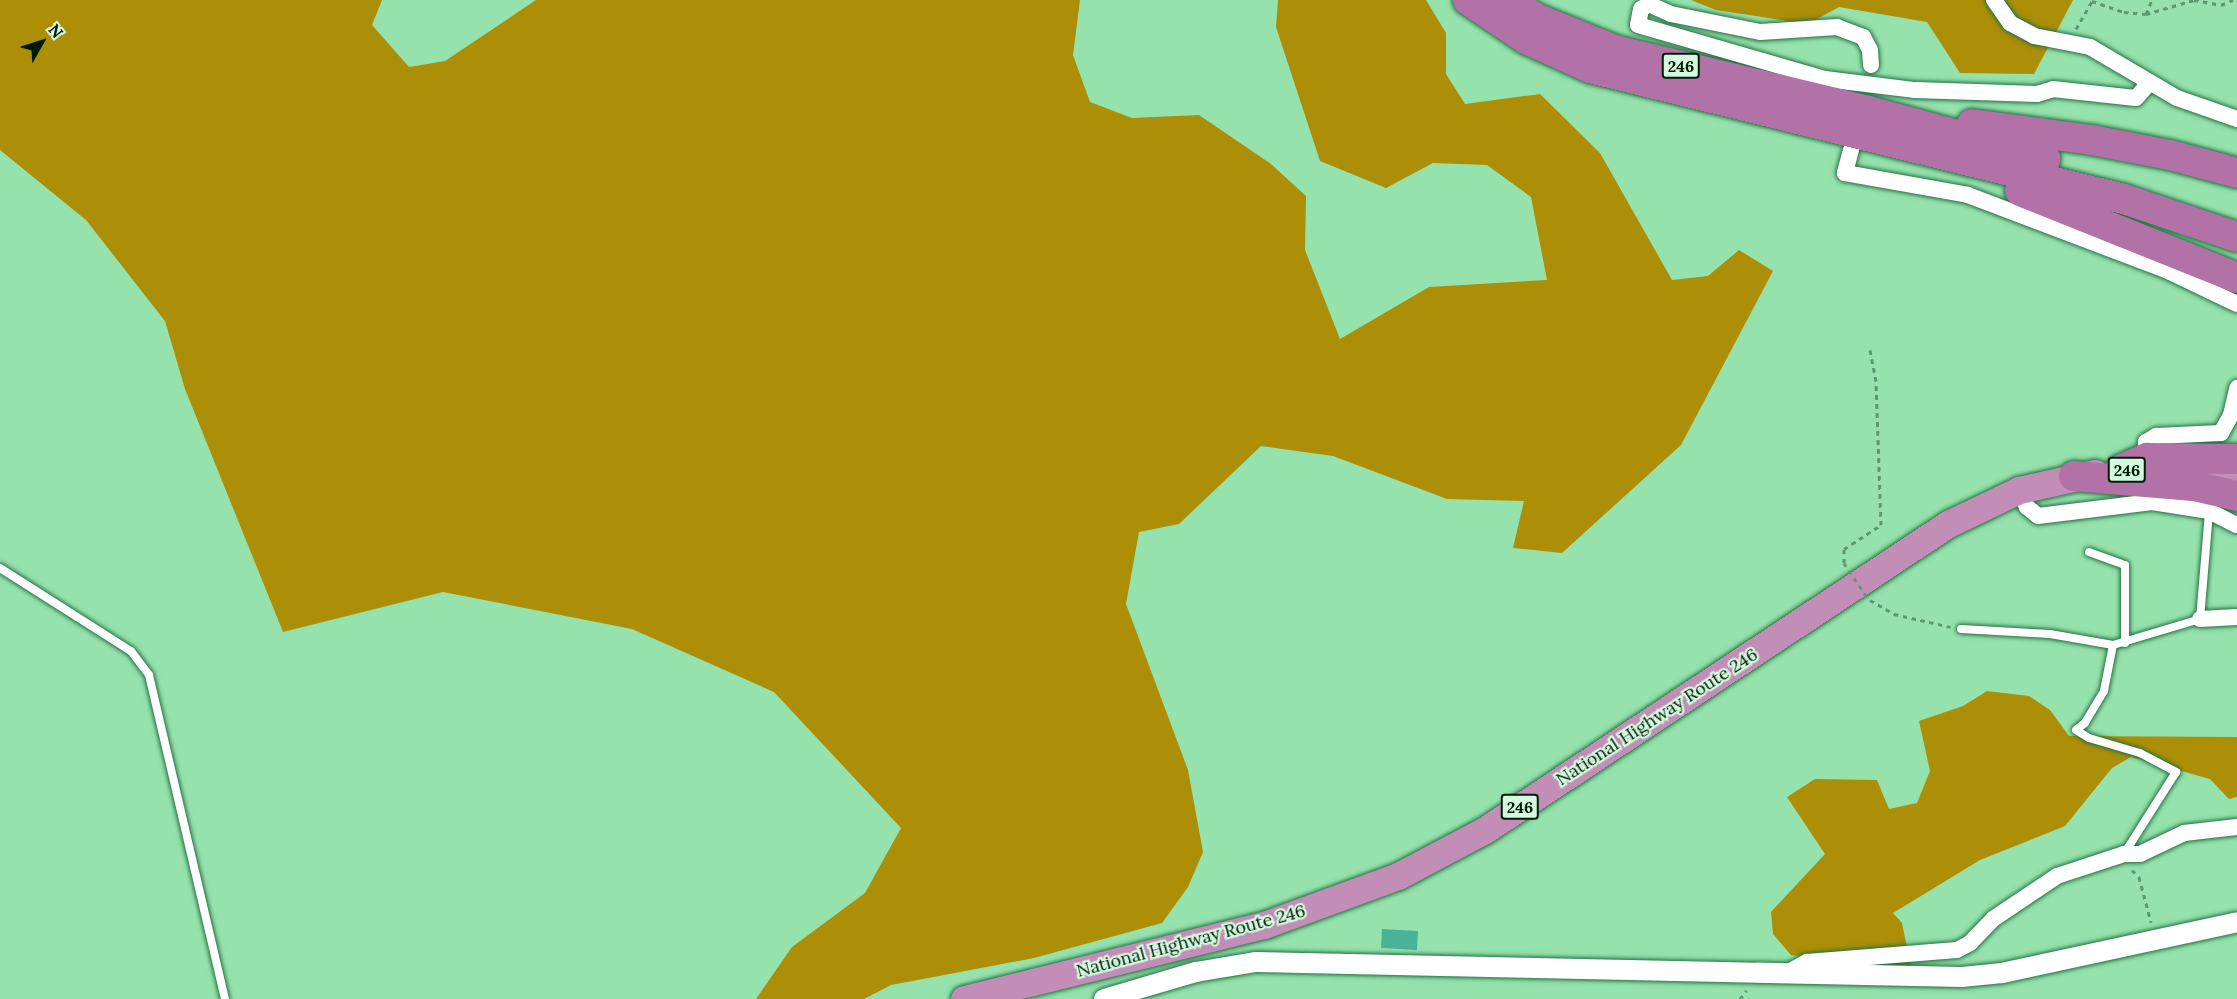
<!DOCTYPE html>
<style>
body{margin:0}
#map{position:relative;width:2237px;height:999px;overflow:hidden;background:#95e2ad;font-family:Lora,serif}
div>[style]{position:absolute}
.forest>*{inset:0;background:#ad8e07}
.building>*{inset:0;background:#49b298}
.path>*{height:3px;margin-top:-1.5px;transform-origin:0;background:repeating-linear-gradient(90deg,#5e9870 0 4.5px,transparent 0 9px)}
.roads{filter:drop-shadow(0 0 2px #247243) drop-shadow(0 0 2px #247243)}
.service>*{height:8px;margin:-4px;padding:0 4px;transform-origin:4px;border-radius:4px;background:#fff}
.minor>*{height:16px;margin:-8px;padding:0 8px;transform-origin:8px;border-radius:8px;background:#fff}
.tertiary>*{height:20px;margin:-10px;padding:0 10px;transform-origin:10px;border-radius:10px;background:#fff}
.trunk>*{height:27px;margin:-13.5px;padding:0 13.5px;transform-origin:13.5px;border-radius:13.5px;background:#c28eb8}
.motorway>*{height:30px;margin:-15px;padding:0 15px;transform-origin:15px;border-radius:15px;background:#b272a7}
.path-bridge>*{height:3px;margin-top:-1.5px;transform-origin:0;background:repeating-linear-gradient(90deg,#5e9870 0 4.5px,transparent 0 9px)}
span{translate:-50% -50%;white-space:nowrap;text-align:center;line-height:1.15;-webkit-text-stroke:4.5px #d4f9de;paint-order:stroke}
.shield-label span{padding:2px 4px;background:#d4f9de;border:2px solid;border-radius:4px;-webkit-text-stroke-width:0}
.shield-label{font-size:16px;color:#001a08;font-weight:700}
.street-label{font-size:18px;color:#001a08}
.north{position:absolute;left:12px;top:12px;width:60px;height:60px;-webkit-text-stroke:4px #d4f9de;paint-order:stroke;rotate:51deg;font-size:16px;font-weight:700;line-height:24px;text-align:center;color:#001a08}
.north::after{content:'';display:block;margin:auto;width:21px;height:27px;background:#001a08;clip-path:polygon(50% 0,100% 100%,50% 72%,0 100%)}
</style>
<div id="map">
<div class="forest">
<i style="clip-path:polygon(0 0,382px 0,372px 25px,409px 67px,445px 61px,536px 0,1080px 0,1073px 55px,1090px 102px,1132px 118px,1199px 115px,1271px 164px,1306px 196px,1305px 250px,1340px 339px,1429px 287px,1547px 280px,1531px 197px,1487px 165px,1433px 163px,1386px 188px,1320px 161px,1276px 27px,1278px 0,1426px 0,1446px 33px,1446px 74px,1465px 104px,1540px 94px,1600px 153px,1672px 280px,1708px 276px,1739px 250px,1773px 271px,1681px 445px,1562px 553px,1513px 548px,1524px 501px,1447px 499px,1333px 456px,1261px 446px,1179px 524px,1139px 532px,1126px 604px,1188px 770px,1203px 852px,1188px 887px,1162px 923px,1034px 958px,891px 985px,864px 999px,756px 999px,792px 947px,865px 893px,901px 828px,774px 692px,632px 629px,443px 592px,283px 632px,185px 389px,165px 321px,86px 220px,0 150px)"></i>
<i style="clip-path:polygon(1691px 0,2073px 0,2034px 74px,1960px 73px,1927px 22px,1839px 7px,1808px 24px,1716px 10px)"></i>
<i style="clip-path:polygon(1987px 691px,2029px 696px,2050px 710px,2069px 736px,2237px 737px,2237px 797px,2229px 799px,2210px 779px,2131px 757px,2112px 768px,2065px 826px,1980px 860px,1893px 913px,1902px 923px,1911px 967px,1791px 955px,1773px 934px,1771px 912px,1825px 854px,1787px 797px,1815px 779px,1877px 780px,1889px 809px,1917px 803px,1930px 771px,1919px 721px,1963px 706px)"></i>
</div>
<div class="building">
<i style="clip-path:polygon(1382px 929px,1418px 931px,1417px 950px,1381px 948px)"></i>
</div>
<div class="path">
<i style="left:2146px;top:14px;width:15px;rotate:-67deg"></i>
<i style="left:2076px;top:29px;width:32px;rotate:-60deg"></i>
<i style="left:2092px;top:1px;width:34px;rotate:19deg"></i>
<i style="left:2124px;top:12px;width:22px;rotate:5deg"></i>
<i style="left:2146px;top:14px;width:50px;rotate:-16.3deg"></i>
<i style="left:2194px;top:0;width:27px;rotate:10deg"></i>
<i style="left:2221px;top:5px;width:13px;rotate:-23deg"></i>
<i style="left:1844px;top:563px;width:14px;rotate:-90deg"></i>
<i style="left:1844px;top:549px;width:44px;rotate:-33deg"></i>
<i style="left:1881px;top:525px;width:144px;rotate:-92deg"></i>
<i style="left:1876px;top:381px;width:33px;rotate:-101deg"></i>
<i style="left:1870px;top:600px;width:28px;rotate:30deg"></i>
<i style="left:1894px;top:614px;width:58px;rotate:12.8deg"></i>
<i style="left:2132px;top:870px;width:10px;rotate:45deg"></i>
<i style="left:2139px;top:877px;width:47px;rotate:75.1deg"></i>
<i style="left:1740px;top:999px;width:11px;rotate:-52deg"></i>
</div>
<div class="roads">
<div class="service">
<i style="left:2089px;top:552px;width:38px;rotate:20deg"></i>
<i style="left:2125px;top:565px;width:78px;rotate:90deg"></i>
<i style="left:0;top:568px;width:155px;rotate:32.4deg"></i>
<i style="left:131px;top:651px;width:30px;rotate:53deg"></i>
<i style="left:149px;top:675px;width:333px;rotate:76.8deg"></i>
<i style="left:1961px;top:629px;width:89px;rotate:3.2deg"></i>
<i style="left:2050px;top:634px;width:64px;rotate:9.9deg"></i>
<i style="left:2113px;top:645px;width:91px;rotate:-16.6deg"></i>
<i style="left:2200px;top:619px;width:108px;rotate:-85.2deg"></i>
<i style="left:2113px;top:645px;width:47px;rotate:101.1deg"></i>
<i style="left:2104px;top:691px;width:37px;rotate:121deg"></i>
<i style="left:2085px;top:723px;width:11px;rotate:142deg"></i>
<i style="left:2076px;top:730px;width:15px;rotate:32deg"></i>
<i style="left:2089px;top:738px;width:53px;rotate:16.4deg"></i>
<i style="left:2140px;top:753px;width:41px;rotate:27.8deg"></i>
<i style="left:2176px;top:772px;width:97px;rotate:122.4deg"></i>
</div>
<div class="minor">
<i style="left:1994px;top:0;width:28px;rotate:55deg"></i>
<i style="left:2010px;top:23px;width:27px;rotate:28deg"></i>
<i style="left:2034px;top:36px;width:57px;rotate:11.1deg"></i>
<i style="left:2090px;top:47px;width:101px;rotate:30.4deg"></i>
<i style="left:2177px;top:98px;width:64px;rotate:19.3deg"></i>
<i style="left:1871px;top:65px;width:15px;rotate:-94deg"></i>
<i style="left:1870px;top:50px;width:15px;rotate:-118deg"></i>
<i style="left:1863px;top:37px;width:28px;rotate:-159deg"></i>
<i style="left:1837px;top:27px;width:77px;rotate:176.3deg"></i>
<i style="left:1760px;top:32px;width:91px;rotate:-168.6deg"></i>
<i style="left:1671px;top:14px;width:24px;rotate:-156deg"></i>
<i style="left:1649px;top:4px;width:9px;rotate:148deg"></i>
<i style="left:1641px;top:9px;width:16px;rotate:101deg"></i>
<i style="left:1638px;top:25px;width:195px;rotate:16.1deg"></i>
<i style="left:1825px;top:79px;width:91px;rotate:7deg"></i>
<i style="left:1915px;top:90px;width:122px;rotate:1.9deg"></i>
<i style="left:2037px;top:94px;width:17px;rotate:-17deg"></i>
<i style="left:2053px;top:89px;width:83px;rotate:6.2deg"></i>
<i style="left:2136px;top:98px;width:20px;rotate:-49deg"></i>
<i style="left:1851px;top:150px;width:24px;rotate:105deg"></i>
<i style="left:1845px;top:173px;width:125px;rotate:10.1deg"></i>
<i style="left:1968px;top:195px;width:214px;rotate:20.8deg"></i>
<i style="left:2168px;top:271px;width:76px;rotate:25.6deg"></i>
<i style="left:2147px;top:458px;width:16px;rotate:-94deg"></i>
<i style="left:2146px;top:442px;width:12px;rotate:-31deg"></i>
<i style="left:2156px;top:436px;width:65px;rotate:-2.6deg"></i>
<i style="left:2221px;top:433px;width:21px;rotate:-61deg"></i>
<i style="left:2231px;top:415px;width:28px;rotate:-77deg"></i>
<i style="left:2019px;top:490px;width:19px;rotate:65deg"></i>
<i style="left:2027px;top:507px;width:14px;rotate:39deg"></i>
<i style="left:2038px;top:516px;width:115px;rotate:-7deg"></i>
<i style="left:2152px;top:502px;width:58px;rotate:9deg"></i>
<i style="left:2209px;top:511px;width:31px;rotate:27deg"></i>
<i style="left:2200px;top:619px;width:37px;rotate:-3deg"></i>
<i style="left:1787px;top:973px;width:23px;rotate:-29deg"></i>
<i style="left:1807px;top:962px;width:150px;rotate:-4.6deg"></i>
<i style="left:1957px;top:950px;width:15px;rotate:-28deg"></i>
<i style="left:1970px;top:943px;width:33px;rotate:-46deg"></i>
<i style="left:1993px;top:919px;width:77px;rotate:-33.9deg"></i>
<i style="left:2057px;top:876px;width:71px;rotate:-18.2deg"></i>
<i style="left:2124px;top:854px;width:16px"></i>
<i style="left:2140px;top:854px;width:49px;rotate:-25.5deg"></i>
<i style="left:2184px;top:833px;width:53px;rotate:-6.5deg"></i>
</div>
<div class="tertiary">
<i style="left:1104px;top:999px;width:96px;rotate:-16.4deg"></i>
<i style="left:1196px;top:972px;width:61px;rotate:-9.5deg"></i>
<i style="left:1256px;top:962px;width:706px;rotate:1.22deg"></i>
<i style="left:1962px;top:977px;width:40px;rotate:-5.7deg"></i>
<i style="left:2002px;top:973px;width:240px;rotate:-12.2deg"></i>
</div>
<div class="trunk">
<i style="left:2172px;top:471px;width:65px;rotate:5.3deg"></i>
<i style="left:964px;top:999px;width:309px;rotate:-13.9deg"></i>
<i style="left:1264px;top:925px;width:143px;rotate:-20.1deg"></i>
<i style="left:1398px;top:876px;width:98px;rotate:-27.9deg"></i>
<i style="left:1485px;top:830px;width:555px;rotate:-33.46deg"></i>
<i style="left:1948px;top:524px;width:79px;rotate:-25.6deg"></i>
<i style="left:2019px;top:490px;width:78px;rotate:-12.6deg"></i>
</div>
<div class="motorway">
<i style="left:1468px;top:0;width:70px;rotate:33.9deg"></i>
<i style="left:1526px;top:39px;width:70px;rotate:24.4deg"></i>
<i style="left:1590px;top:68px;width:550px;rotate:13.78deg"></i>
<i style="left:2124px;top:199px;width:119px;rotate:18.6deg"></i>
<i style="left:1505px;top:0;width:38px;rotate:30deg"></i>
<i style="left:1538px;top:19px;width:83px;rotate:21.9deg"></i>
<i style="left:1615px;top:50px;width:257px;rotate:13.5deg"></i>
<i style="left:1865px;top:110px;width:187px;rotate:15.2deg"></i>
<i style="left:1972px;top:124px;width:121px;rotate:7.6deg"></i>
<i style="left:2092px;top:140px;width:79px;rotate:10.9deg"></i>
<i style="left:2170px;top:155px;width:69px;rotate:15deg"></i>
<i style="left:2020px;top:191px;width:234px;rotate:21.8deg"></i>
<i style="left:2120px;top:470px;width:30px;rotate:-24deg"></i>
<i style="left:2147px;top:458px;width:90px;rotate:0.6deg"></i>
<i style="left:2074px;top:476px;width:120px;rotate:4.8deg"></i>
<i style="left:2194px;top:486px;width:44px;rotate:13.1deg"></i>
</div>
</div>
<div class="path-bridge">
<i style="left:1844px;top:563px;width:43px;rotate:56.3deg"></i>
</div>
<div class="shield-label">
<span style="left:1681px;top:66px">246</span>
<span style="left:2127px;top:470px">246</span>
<span style="left:1520px;top:807px">246</span>
</div>
<div class="street-label">
<span style="left:1657px;top:717px;rotate:-33deg">National Highway Route 246</span>
<span style="left:1191px;top:941px;rotate:-15deg">National Highway Route 246</span>
</div>
<div class="north">N</div>
</div>
